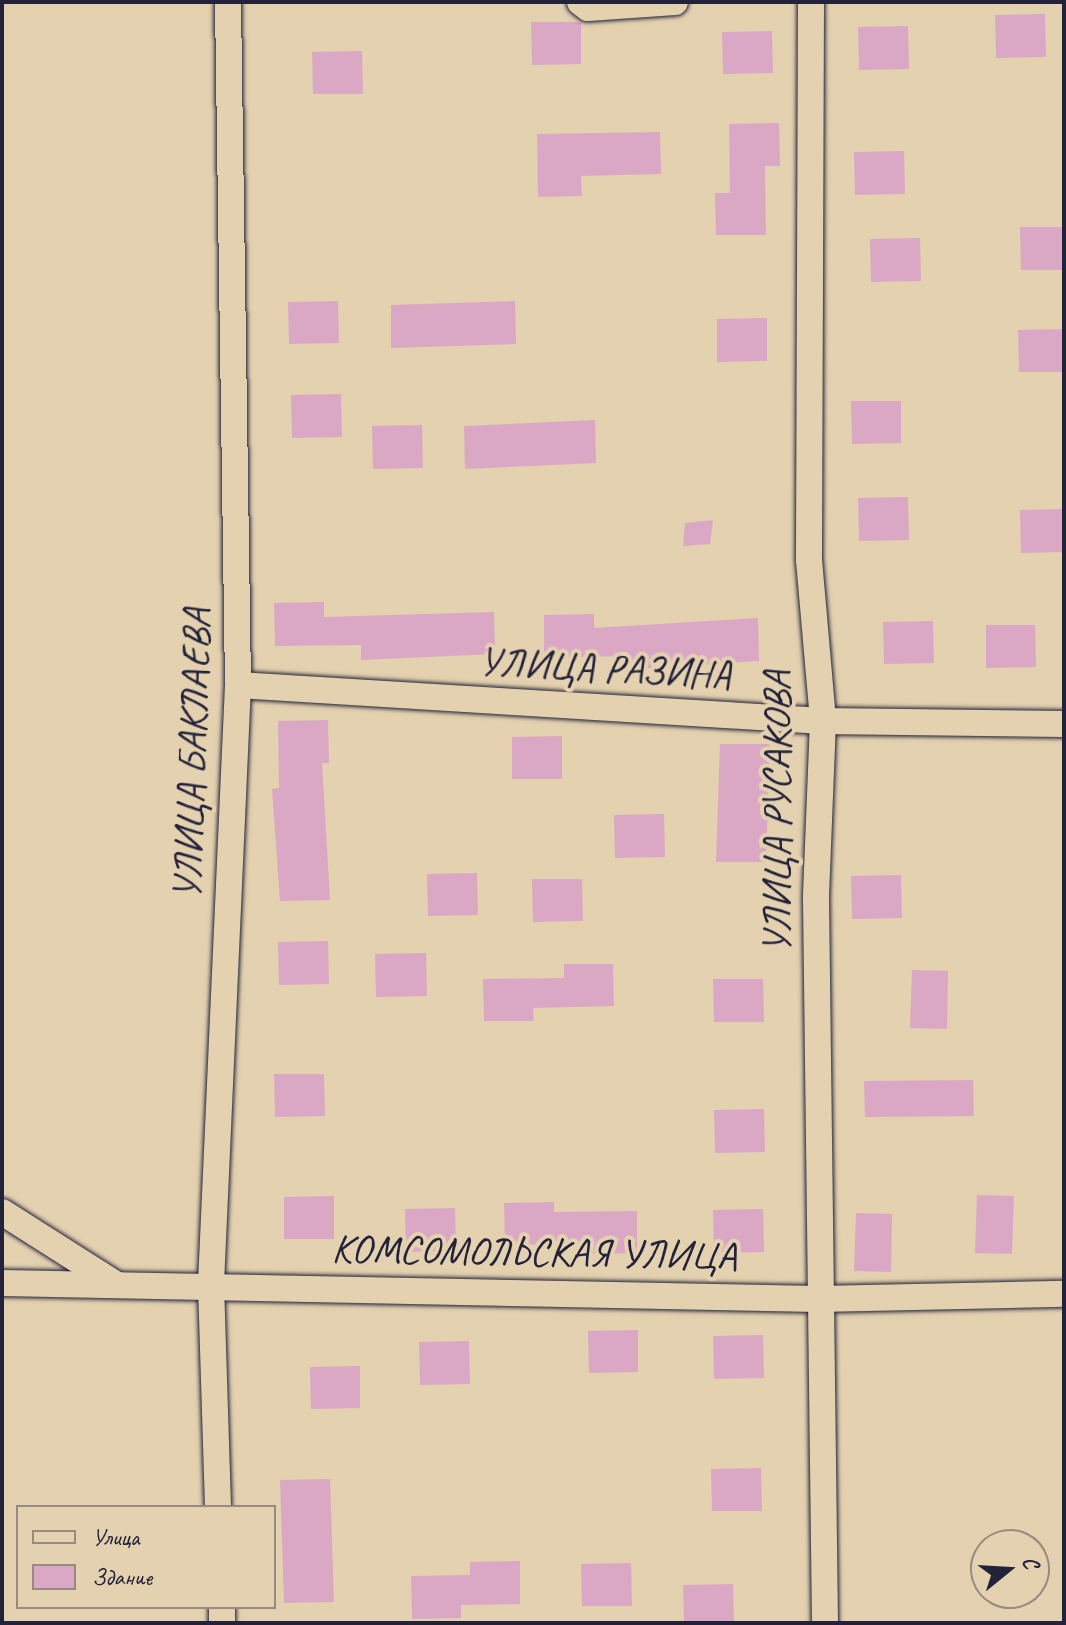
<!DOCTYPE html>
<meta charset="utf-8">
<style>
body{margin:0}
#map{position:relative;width:1066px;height:1625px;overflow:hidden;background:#e4d1af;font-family:Caveat,sans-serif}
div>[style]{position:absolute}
.building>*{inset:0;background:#daa8c5}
.roads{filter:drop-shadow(0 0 2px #22223b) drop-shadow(0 0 2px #22223b)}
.minor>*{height:26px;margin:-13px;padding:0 13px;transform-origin:13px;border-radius:13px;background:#e4d1af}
span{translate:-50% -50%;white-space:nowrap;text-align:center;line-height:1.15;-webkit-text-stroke:8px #e4d1af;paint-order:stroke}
.street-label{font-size:40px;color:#22223b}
.frame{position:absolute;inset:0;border:4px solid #22223b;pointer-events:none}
.legend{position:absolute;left:16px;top:1505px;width:260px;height:104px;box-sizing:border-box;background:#e4d1af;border:2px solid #968b81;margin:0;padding:10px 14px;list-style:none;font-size:24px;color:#22223b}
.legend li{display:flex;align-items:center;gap:16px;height:40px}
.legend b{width:40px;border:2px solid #968b81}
.north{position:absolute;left:970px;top:1529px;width:80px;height:80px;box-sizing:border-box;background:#e4d1af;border:2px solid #968b81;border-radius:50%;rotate:72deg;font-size:22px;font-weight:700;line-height:32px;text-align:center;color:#22223b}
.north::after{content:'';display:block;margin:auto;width:28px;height:36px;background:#22223b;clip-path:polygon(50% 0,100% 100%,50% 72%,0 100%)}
</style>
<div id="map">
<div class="building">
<i style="clip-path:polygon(1045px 14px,1046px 57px,996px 58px,995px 15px)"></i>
<i style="clip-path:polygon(531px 22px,581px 22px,581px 64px,532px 65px)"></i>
<i style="clip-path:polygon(908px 26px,909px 69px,859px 70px,858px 27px)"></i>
<i style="clip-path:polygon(772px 31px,773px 73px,723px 74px,722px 32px)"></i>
<i style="clip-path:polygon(362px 51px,363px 94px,313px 94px,312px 52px)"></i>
<i style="clip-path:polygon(779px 123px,780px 166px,765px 166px,766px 235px,716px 235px,715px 193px,730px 193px,729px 124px)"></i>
<i style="clip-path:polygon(660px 132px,661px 174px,581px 176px,582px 196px,538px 197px,537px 134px)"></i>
<i style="clip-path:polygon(904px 151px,905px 194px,855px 195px,854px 152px)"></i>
<i style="clip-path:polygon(1020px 227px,1064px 227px,1064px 270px,1021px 270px)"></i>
<i style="clip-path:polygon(920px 238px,921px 281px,871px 282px,870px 239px)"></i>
<i style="clip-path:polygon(338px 301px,339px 343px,289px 344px,288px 302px)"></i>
<i style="clip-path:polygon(515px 301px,516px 344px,391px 348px,391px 305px)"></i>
<i style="clip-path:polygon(767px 318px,767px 361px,717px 362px,717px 319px)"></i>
<i style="clip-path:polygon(1064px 329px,1064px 372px,1019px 372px,1018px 330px)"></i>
<i style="clip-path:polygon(341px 394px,342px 437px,292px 438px,291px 395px)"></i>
<i style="clip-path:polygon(851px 401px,901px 401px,901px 443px,852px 444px)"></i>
<i style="clip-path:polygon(595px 420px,596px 463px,465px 469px,464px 426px)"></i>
<i style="clip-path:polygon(422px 425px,423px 468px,373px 469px,372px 426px)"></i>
<i style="clip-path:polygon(908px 497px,909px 540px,859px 541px,858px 498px)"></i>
<i style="clip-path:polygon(1064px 509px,1064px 552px,1021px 553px,1020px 510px)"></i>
<i style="clip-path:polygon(713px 520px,710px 544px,683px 546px,685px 523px)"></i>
<i style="clip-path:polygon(324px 602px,324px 617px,494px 612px,495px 654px,361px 660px,361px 645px,275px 646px,274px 603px)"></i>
<i style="clip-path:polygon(594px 614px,594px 628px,758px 618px,759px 661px,620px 670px,620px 656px,544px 658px,544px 615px)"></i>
<i style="clip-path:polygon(933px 621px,934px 663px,884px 664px,883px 622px)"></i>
<i style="clip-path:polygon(986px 625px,1035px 625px,1036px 667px,986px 668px)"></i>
<i style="clip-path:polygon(328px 720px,329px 763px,322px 763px,330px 900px,280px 901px,272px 789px,279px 788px,278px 721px)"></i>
<i style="clip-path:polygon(562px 736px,562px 779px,512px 779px,512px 737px)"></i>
<i style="clip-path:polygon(720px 744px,770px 744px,766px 862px,716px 862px)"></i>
<i style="clip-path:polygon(664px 814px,665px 857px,615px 858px,614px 815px)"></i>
<i style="clip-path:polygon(477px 873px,478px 915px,428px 916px,427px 874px)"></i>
<i style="clip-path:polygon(901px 875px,902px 918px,852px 919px,851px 876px)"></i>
<i style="clip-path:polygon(532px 879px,582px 879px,583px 921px,533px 922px)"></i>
<i style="clip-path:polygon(328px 941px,329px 984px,279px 985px,278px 942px)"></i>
<i style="clip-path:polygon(426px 953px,427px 996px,376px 997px,375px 954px)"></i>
<i style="clip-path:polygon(564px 964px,613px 964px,614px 1006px,533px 1008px,534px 1021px,484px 1021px,483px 979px,564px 978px)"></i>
<i style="clip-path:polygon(912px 970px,948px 971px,947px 1029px,910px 1028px)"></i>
<i style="clip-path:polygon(713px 979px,763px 979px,764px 1022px,714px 1022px)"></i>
<i style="clip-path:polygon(274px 1074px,324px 1074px,325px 1116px,275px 1117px)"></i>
<i style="clip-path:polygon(973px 1080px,974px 1116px,865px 1117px,864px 1081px)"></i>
<i style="clip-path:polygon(764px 1109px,765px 1152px,715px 1153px,714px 1110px)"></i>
<i style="clip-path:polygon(977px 1195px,1014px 1196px,1012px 1254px,975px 1253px)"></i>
<i style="clip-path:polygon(334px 1196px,334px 1239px,284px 1239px,284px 1197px)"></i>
<i style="clip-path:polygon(554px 1202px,554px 1212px,637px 1211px,637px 1253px,587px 1254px,587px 1244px,505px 1245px,504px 1203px)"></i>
<i style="clip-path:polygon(455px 1208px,456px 1251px,406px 1252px,405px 1209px)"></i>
<i style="clip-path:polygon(763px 1209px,764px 1252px,714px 1253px,713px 1210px)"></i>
<i style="clip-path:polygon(856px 1213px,892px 1214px,891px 1272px,854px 1271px)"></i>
<i style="clip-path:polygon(638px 1330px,638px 1372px,589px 1373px,588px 1331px)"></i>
<i style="clip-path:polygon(763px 1335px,764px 1378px,714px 1379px,713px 1336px)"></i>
<i style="clip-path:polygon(469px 1341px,470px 1384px,420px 1385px,419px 1342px)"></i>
<i style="clip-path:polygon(360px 1366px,360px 1408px,311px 1409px,310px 1367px)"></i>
<i style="clip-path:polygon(761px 1468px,762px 1511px,712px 1511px,711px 1469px)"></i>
<i style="clip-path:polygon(330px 1479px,334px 1602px,284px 1603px,280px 1480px)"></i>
<i style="clip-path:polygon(520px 1561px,520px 1604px,461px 1605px,461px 1618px,412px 1619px,411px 1576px,470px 1575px,470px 1562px)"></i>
<i style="clip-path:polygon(631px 1563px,632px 1606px,582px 1606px,581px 1564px)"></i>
<i style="clip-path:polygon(733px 1584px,734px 1623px,684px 1623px,683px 1585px)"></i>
</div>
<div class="roads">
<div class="minor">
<i style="left:580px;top:2px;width:10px;rotate:37deg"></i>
<i style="left:588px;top:8px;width:87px;rotate:-3.9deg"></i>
<i style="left:811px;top:2px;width:558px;rotate:90.21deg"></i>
<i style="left:809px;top:560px;width:162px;rotate:85deg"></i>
<i style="left:823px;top:721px;width:177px;rotate:92.3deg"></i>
<i style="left:816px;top:898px;width:725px;rotate:89.29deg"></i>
<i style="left:238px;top:685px;width:586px;rotate:3.52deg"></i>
<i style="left:823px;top:721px;width:241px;rotate:0.7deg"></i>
<i style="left:2px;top:1212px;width:133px;rotate:32.4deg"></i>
<i style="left:2px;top:1283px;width:816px;rotate:1.12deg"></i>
<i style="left:818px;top:1299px;width:246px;rotate:-1.2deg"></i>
<i style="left:218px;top:1507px;width:223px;rotate:-91.8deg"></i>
<i style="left:211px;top:1284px;width:600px;rotate:-87.42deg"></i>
<i style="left:238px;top:685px;width:683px;rotate:-90.84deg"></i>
<i style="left:222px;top:1607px;width:16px;rotate:90deg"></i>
</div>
</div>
<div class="street-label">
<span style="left:605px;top:668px;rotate:3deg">УЛИЦА РАЗИНА</span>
<span style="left:192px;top:754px;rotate:-88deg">УЛИЦА БАКЛАЕВА</span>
<span style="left:777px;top:812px;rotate:-90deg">УЛИЦА РУСАКОВА</span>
<span style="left:534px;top:1252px;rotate:1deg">КОМСОМОЛЬСКАЯ УЛИЦА</span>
</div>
<div class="frame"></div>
<ul class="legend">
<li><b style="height:10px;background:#e4d1af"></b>Улица</li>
<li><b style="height:22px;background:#daa8c5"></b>Здание</li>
</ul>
<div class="north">С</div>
</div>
